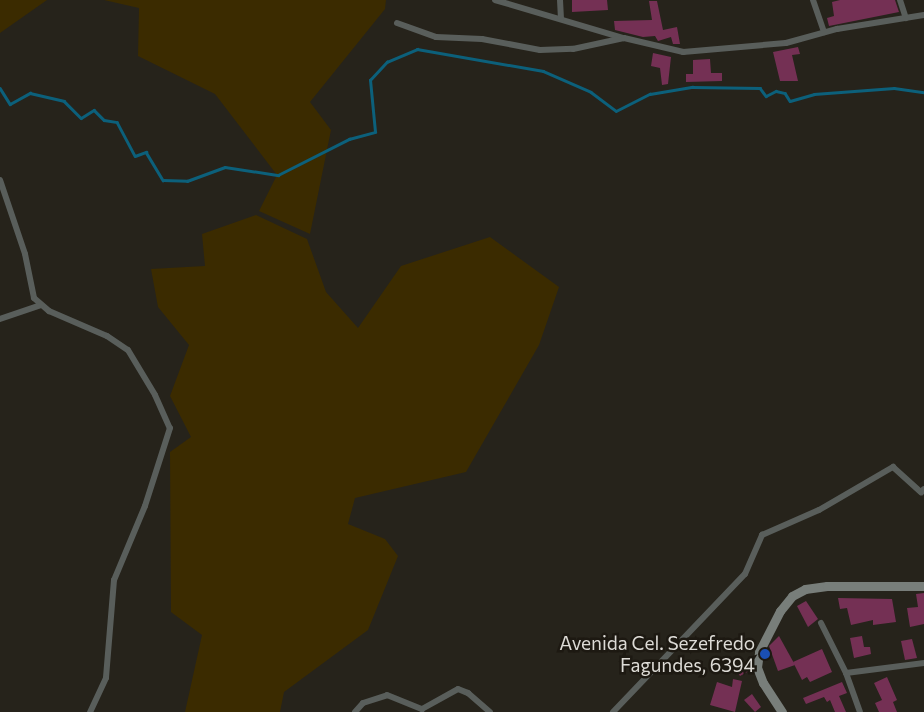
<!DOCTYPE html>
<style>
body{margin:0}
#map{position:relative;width:924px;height:712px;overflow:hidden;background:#26231b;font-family:Commissioner,sans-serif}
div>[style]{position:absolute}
.green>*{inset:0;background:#3b2b00}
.stream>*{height:2.5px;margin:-1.25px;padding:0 1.25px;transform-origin:1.25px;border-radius:1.25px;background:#0c607b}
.building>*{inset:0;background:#743054}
.minor>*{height:6px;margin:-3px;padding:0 3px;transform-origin:3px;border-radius:3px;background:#595e5b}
.secondary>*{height:9px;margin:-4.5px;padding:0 4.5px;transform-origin:4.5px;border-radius:4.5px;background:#787e7a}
.dots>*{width:14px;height:14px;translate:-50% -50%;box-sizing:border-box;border:2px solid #1d1912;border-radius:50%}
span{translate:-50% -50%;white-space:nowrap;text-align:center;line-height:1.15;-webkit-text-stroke:5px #1d1912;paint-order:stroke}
.poi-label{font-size:19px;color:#dddbd6}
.right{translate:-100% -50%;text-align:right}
</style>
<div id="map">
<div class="green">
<i style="clip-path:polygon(0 0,47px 0,0 33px)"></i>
<i style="clip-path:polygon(104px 0,386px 0,385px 9px,310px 102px,331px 130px,310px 234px,259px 211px,277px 175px,215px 94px,138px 56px,139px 8px)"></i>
<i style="clip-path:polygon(256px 215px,307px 239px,326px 292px,358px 328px,401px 266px,490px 237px,559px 287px,539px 345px,466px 472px,355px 498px,348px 524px,385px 539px,398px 556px,368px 630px,284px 692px,280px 712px,185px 712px,202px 635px,171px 612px,170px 452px,191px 437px,170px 396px,189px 345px,158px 307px,151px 269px,205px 266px,202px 234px)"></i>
</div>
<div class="stream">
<i style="left:0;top:88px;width:19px;rotate:58deg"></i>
<i style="left:10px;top:104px;width:23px;rotate:-29deg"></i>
<i style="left:30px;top:93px;width:35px;rotate:13deg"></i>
<i style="left:64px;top:101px;width:24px;rotate:45deg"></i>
<i style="left:81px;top:118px;width:15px;rotate:-32deg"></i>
<i style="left:94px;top:110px;width:14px;rotate:45deg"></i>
<i style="left:104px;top:120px;width:13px;rotate:9deg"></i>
<i style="left:117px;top:122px;width:38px;rotate:62deg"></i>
<i style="left:135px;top:156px;width:12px;rotate:-20deg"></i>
<i style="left:146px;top:152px;width:33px;rotate:59deg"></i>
<i style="left:163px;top:180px;width:24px;rotate:2deg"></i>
<i style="left:187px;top:181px;width:40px;rotate:-20.2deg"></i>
<i style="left:225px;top:167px;width:54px;rotate:8.6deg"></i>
<i style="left:278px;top:175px;width:80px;rotate:-26.9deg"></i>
<i style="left:349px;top:139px;width:27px;rotate:-15deg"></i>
<i style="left:375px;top:132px;width:52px;rotate:-95.5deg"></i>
<i style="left:370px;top:80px;width:25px;rotate:-47deg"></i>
<i style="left:387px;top:62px;width:33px;rotate:-23deg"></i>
<i style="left:417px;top:49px;width:128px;rotate:9.9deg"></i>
<i style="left:543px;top:71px;width:52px;rotate:23.6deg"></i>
<i style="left:591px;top:92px;width:31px;rotate:37deg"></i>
<i style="left:616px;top:111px;width:38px;rotate:-27deg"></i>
<i style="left:650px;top:94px;width:43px;rotate:-9.5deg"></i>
<i style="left:692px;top:87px;width:68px;rotate:0.8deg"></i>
<i style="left:760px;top:88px;width:10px;rotate:53deg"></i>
<i style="left:766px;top:96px;width:11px;rotate:-27deg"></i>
<i style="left:776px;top:91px;width:9px;rotate:13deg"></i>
<i style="left:785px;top:93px;width:9px;rotate:58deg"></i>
<i style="left:790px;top:101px;width:25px;rotate:-16deg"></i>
<i style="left:814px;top:94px;width:80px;rotate:-4.3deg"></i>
<i style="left:894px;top:88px;width:30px;rotate:8deg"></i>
</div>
<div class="building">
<i style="clip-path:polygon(572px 0,607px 0,608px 10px,572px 12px)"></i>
<i style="clip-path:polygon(840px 0,895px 0,899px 12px,829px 26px,827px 18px,834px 16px,832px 2px)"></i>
<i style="clip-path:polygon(649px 1px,657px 1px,663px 30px,677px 27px,680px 44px,673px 44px,671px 37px,658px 41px,655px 36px,643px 37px,615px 30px,614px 21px,652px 20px)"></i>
<i style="clip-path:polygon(798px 47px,800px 54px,792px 55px,798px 81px,780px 81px,773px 52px)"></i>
<i style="clip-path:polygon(653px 53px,671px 57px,668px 84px,662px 85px,660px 68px,651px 66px)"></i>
<i style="clip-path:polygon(710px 59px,711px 73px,722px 73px,722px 81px,686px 82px,686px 74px,693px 74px,693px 60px)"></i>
<i style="clip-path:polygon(924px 593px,924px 624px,910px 627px,907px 608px,918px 607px,916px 594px)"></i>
<i style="clip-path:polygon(838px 598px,892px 599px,896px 622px,873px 625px,873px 620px,851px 625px,847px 608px,840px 609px)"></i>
<i style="clip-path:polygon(806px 601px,818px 619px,808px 627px,797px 606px)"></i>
<i style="clip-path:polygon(779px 636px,795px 665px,778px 671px,769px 646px)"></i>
<i style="clip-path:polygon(862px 636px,864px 647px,870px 647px,871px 654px,854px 658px,850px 638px)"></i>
<i style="clip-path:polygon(912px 639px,917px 658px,905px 660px,901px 641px)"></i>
<i style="clip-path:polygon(822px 649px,832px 672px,810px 682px,807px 677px,802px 680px,793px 662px)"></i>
<i style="clip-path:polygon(743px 661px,749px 671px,740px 676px,734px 667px)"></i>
<i style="clip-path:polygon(887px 677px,897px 700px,893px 702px,897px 712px,879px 712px,875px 703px,882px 700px,874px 683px)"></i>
<i style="clip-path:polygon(733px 679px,742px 681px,735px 712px,710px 705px,717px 682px,732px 687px)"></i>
<i style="clip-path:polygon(842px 682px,847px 693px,839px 696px,846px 712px,835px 712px,830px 700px,827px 702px,824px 697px,806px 704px,803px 698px)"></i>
<i style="clip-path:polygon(752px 694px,761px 707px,755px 712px,744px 700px)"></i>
</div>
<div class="minor">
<i style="left:495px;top:0;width:134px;rotate:16.5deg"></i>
<i style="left:560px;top:0;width:19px;rotate:87deg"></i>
<i style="left:813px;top:0;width:34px;rotate:71deg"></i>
<i style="left:900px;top:0;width:19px;rotate:72deg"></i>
<i style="left:397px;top:23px;width:41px;rotate:19.7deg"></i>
<i style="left:436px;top:37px;width:46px;rotate:2.5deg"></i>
<i style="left:482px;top:39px;width:59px;rotate:10.7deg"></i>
<i style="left:540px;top:50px;width:33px;rotate:-2deg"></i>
<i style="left:573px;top:49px;width:52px;rotate:-12.2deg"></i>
<i style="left:624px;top:38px;width:61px;rotate:13.3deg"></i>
<i style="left:683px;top:52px;width:103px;rotate:-5deg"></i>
<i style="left:786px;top:43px;width:53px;rotate:-15.4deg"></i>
<i style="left:837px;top:29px;width:88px;rotate:-9.1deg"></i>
<i style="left:0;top:180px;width:78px;rotate:71.3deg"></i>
<i style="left:25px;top:254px;width:45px;rotate:78.4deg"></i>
<i style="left:34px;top:298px;width:20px;rotate:41deg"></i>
<i style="left:49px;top:311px;width:63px;rotate:23.3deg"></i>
<i style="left:107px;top:336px;width:25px;rotate:34deg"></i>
<i style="left:128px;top:350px;width:52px;rotate:59deg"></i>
<i style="left:155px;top:395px;width:36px;rotate:66deg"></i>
<i style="left:170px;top:428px;width:82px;rotate:107.8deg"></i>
<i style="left:145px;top:506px;width:80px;rotate:112.7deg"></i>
<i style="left:114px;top:580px;width:98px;rotate:94.7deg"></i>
<i style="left:106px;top:678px;width:38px;rotate:115deg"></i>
<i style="left:0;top:319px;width:43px;rotate:-18.9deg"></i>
<i style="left:821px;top:623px;width:56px;rotate:63.4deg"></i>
<i style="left:846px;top:673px;width:41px;rotate:70.3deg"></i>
<i style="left:846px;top:673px;width:79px;rotate:-7.3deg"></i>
<i style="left:355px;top:712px;width:12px;rotate:-48deg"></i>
<i style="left:363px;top:703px;width:25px;rotate:-18deg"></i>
<i style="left:387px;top:695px;width:38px;rotate:22deg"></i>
<i style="left:422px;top:709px;width:41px;rotate:-29.1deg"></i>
<i style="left:458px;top:689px;width:11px;rotate:22deg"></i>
<i style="left:468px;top:693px;width:29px;rotate:41deg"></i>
<i style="left:613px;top:712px;width:191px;rotate:-46.3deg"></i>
<i style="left:745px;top:574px;width:43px;rotate:-66.4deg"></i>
<i style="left:762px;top:535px;width:62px;rotate:-23.7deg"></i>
<i style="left:819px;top:510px;width:86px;rotate:-30.2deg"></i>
<i style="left:893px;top:467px;width:38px;rotate:42deg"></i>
<i style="left:921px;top:492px;width:4px;rotate:-45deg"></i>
</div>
<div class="secondary">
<i style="left:782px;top:712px;width:35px;rotate:-123deg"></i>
<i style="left:763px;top:683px;width:17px;rotate:-111deg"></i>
<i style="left:757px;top:667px;width:15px;rotate:-82deg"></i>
<i style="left:759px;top:652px;width:46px;rotate:-62.9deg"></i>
<i style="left:780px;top:611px;width:19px;rotate:-51deg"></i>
<i style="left:792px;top:596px;width:15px;rotate:-28deg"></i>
<i style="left:805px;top:589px;width:22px;rotate:-8deg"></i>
<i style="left:827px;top:586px;width:97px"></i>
</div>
<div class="dots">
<i style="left:765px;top:654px;background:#1a4fb4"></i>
</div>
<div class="poi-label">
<span class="right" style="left:755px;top:654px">Avenida Cel. Sezefredo<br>Fagundes, 6394</span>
</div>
</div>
